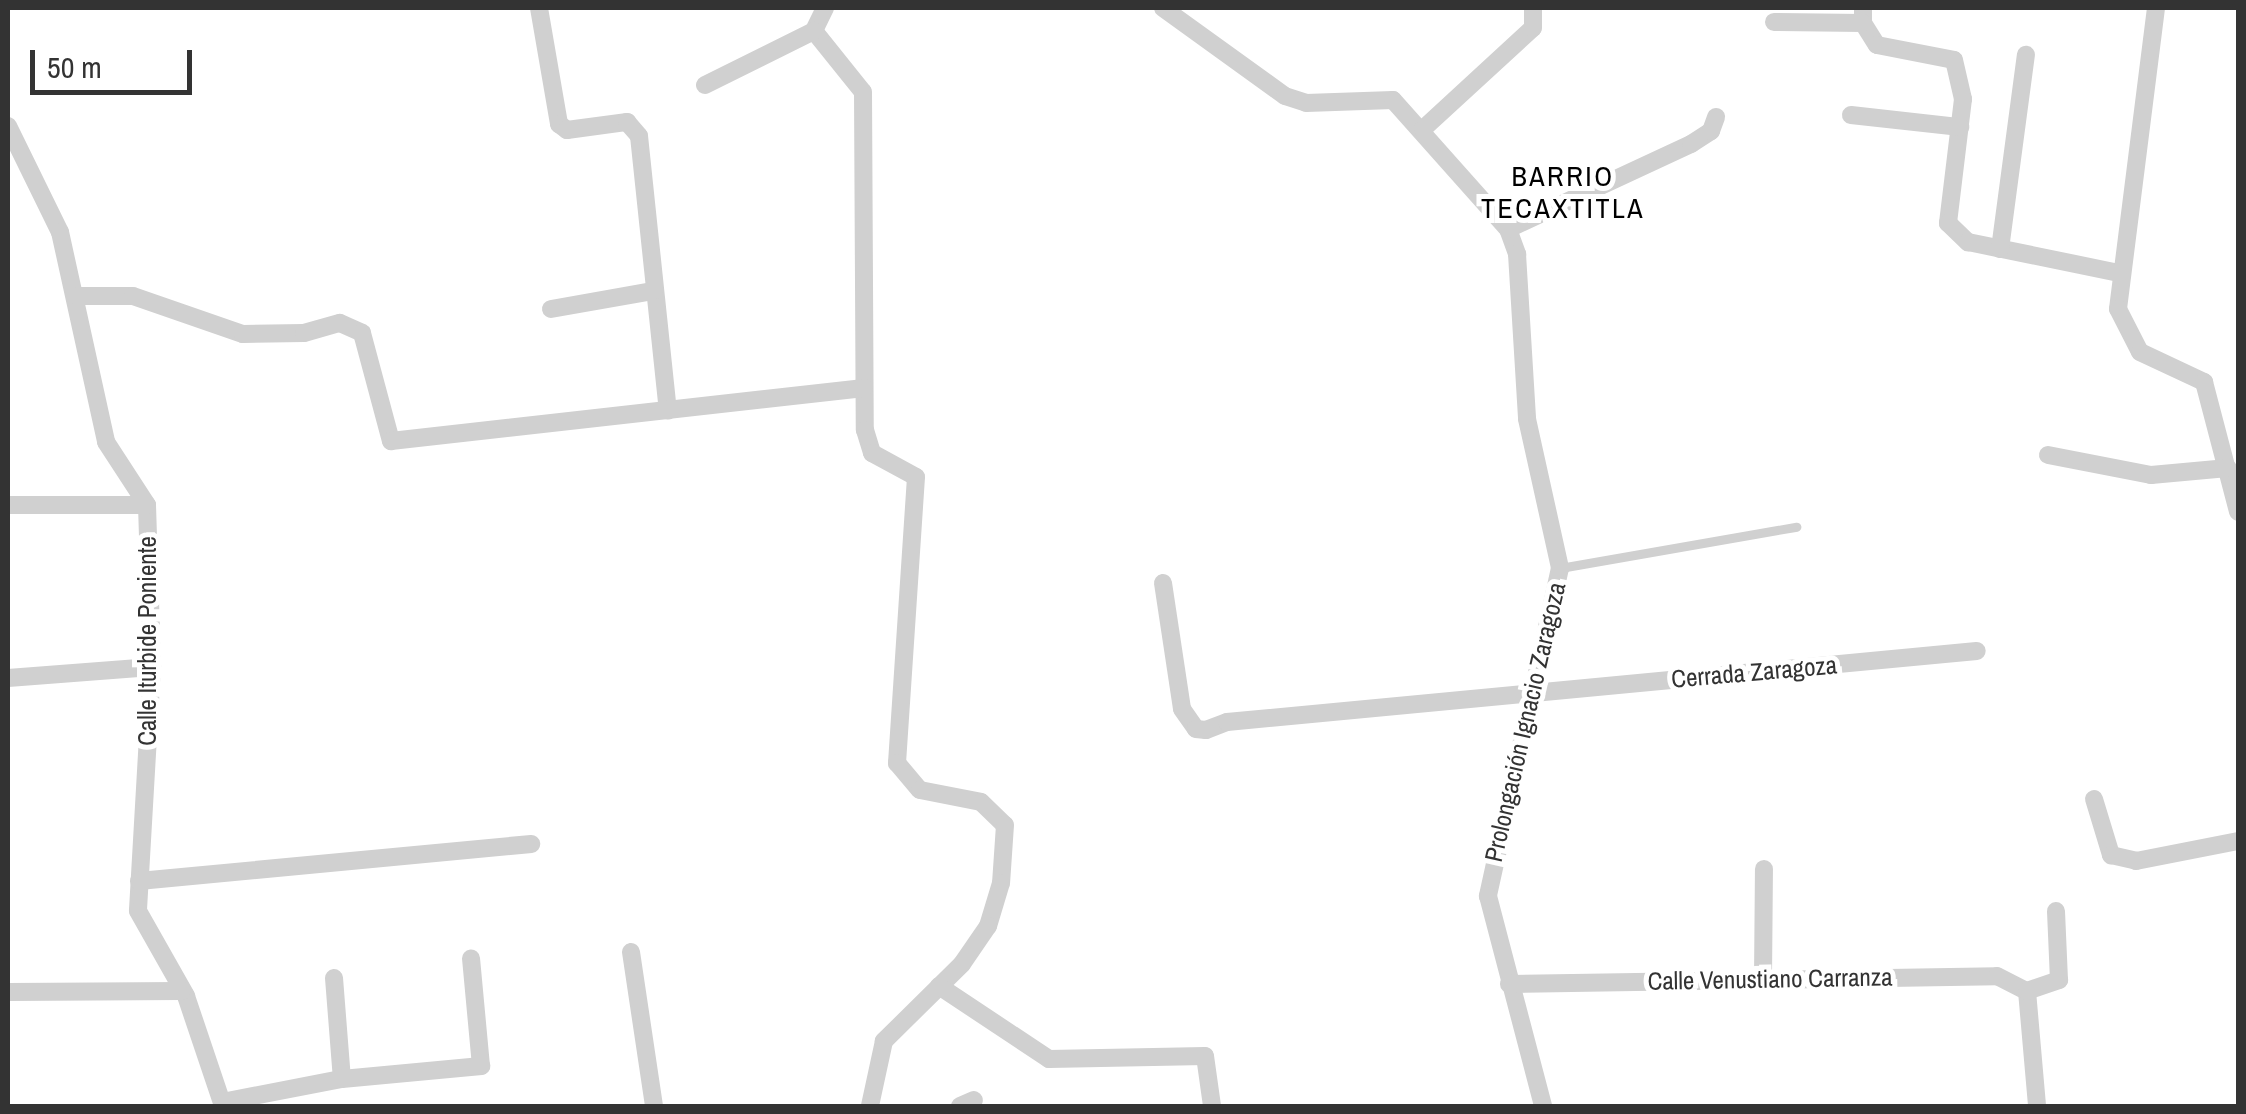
<!DOCTYPE html>
<meta charset="utf-8">
<style>
body{margin:0}
#map{position:relative;width:2246px;height:1114px;overflow:hidden;background:#fff;font-family:"Archivo Narrow",sans-serif}
div>[style]{position:absolute}
.service>*{height:9px;margin:-4.5px;padding:0 4.5px;transform-origin:4.5px;border-radius:4.5px;background:#d0d0d0}
.minor>*{height:18px;margin:-9px;padding:0 9px;transform-origin:9px;border-radius:9px;background:#d0d0d0}
span{translate:-50% -50%;white-space:nowrap;text-align:center;line-height:1.15;-webkit-text-stroke:10px #fff;paint-order:stroke}
.street-label{font-size:25px;color:#333}
.neighbourhood-label{font-size:28px;color:#000;letter-spacing:2.5px}
.frame{position:absolute;inset:0;border:10px solid #333;pointer-events:none}
.scale{position:absolute;left:30px;top:50px;width:162px;height:45px;box-sizing:border-box;border:5px solid #333;border-top:0;padding-left:12px;font-size:30px;line-height:35px;white-space:nowrap;color:#333;-webkit-text-stroke:8px #fff;paint-order:stroke}
</style>
<div id="map">
<div class="service">
<i style="left:1560px;top:568px;width:240px;rotate:-9.9deg"></i>
</div>
<div class="minor">
<i style="left:539px;top:8px;width:118px;rotate:80.2deg"></i>
<i style="left:559px;top:124px;width:10px;rotate:37deg"></i>
<i style="left:567px;top:130px;width:61px;rotate:-7.6deg"></i>
<i style="left:627px;top:122px;width:18px;rotate:49deg"></i>
<i style="left:639px;top:136px;width:276px;rotate:84deg"></i>
<i style="left:825px;top:8px;width:25px;rotate:116deg"></i>
<i style="left:814px;top:31px;width:78px;rotate:51.2deg"></i>
<i style="left:863px;top:92px;width:338px;rotate:89.7deg"></i>
<i style="left:865px;top:430px;width:24px;rotate:73deg"></i>
<i style="left:872px;top:453px;width:50px;rotate:28.6deg"></i>
<i style="left:916px;top:477px;width:287px;rotate:93.8deg"></i>
<i style="left:897px;top:763px;width:35px;rotate:50deg"></i>
<i style="left:920px;top:790px;width:62px;rotate:11.1deg"></i>
<i style="left:981px;top:802px;width:33px;rotate:44deg"></i>
<i style="left:1005px;top:825px;width:58px;rotate:93.9deg"></i>
<i style="left:1001px;top:883px;width:45px;rotate:106.8deg"></i>
<i style="left:988px;top:926px;width:46px;rotate:124.4deg"></i>
<i style="left:962px;top:964px;width:110px;rotate:135.4deg"></i>
<i style="left:884px;top:1041px;width:66px;rotate:102.2deg"></i>
<i style="left:1163px;top:8px;width:150px;rotate:35.8deg"></i>
<i style="left:1285px;top:96px;width:22px;rotate:18deg"></i>
<i style="left:1306px;top:103px;width:87px;rotate:-2deg"></i>
<i style="left:1393px;top:100px;width:173px;rotate:48.3deg"></i>
<i style="left:1508px;top:229px;width:27px;rotate:70deg"></i>
<i style="left:1517px;top:254px;width:165px;rotate:86.5deg"></i>
<i style="left:1527px;top:419px;width:153px;rotate:77.5deg"></i>
<i style="left:1560px;top:568px;width:336px;rotate:102.4deg"></i>
<i style="left:1488px;top:896px;width:217px;rotate:75.3deg"></i>
<i style="left:1863px;top:8px;width:15px;rotate:90deg"></i>
<i style="left:1863px;top:23px;width:26px;rotate:58deg"></i>
<i style="left:1877px;top:45px;width:78px;rotate:11deg"></i>
<i style="left:1954px;top:60px;width:40px;rotate:77deg"></i>
<i style="left:1963px;top:99px;width:125px;rotate:96.9deg"></i>
<i style="left:1948px;top:223px;width:28px;rotate:44deg"></i>
<i style="left:1968px;top:242px;width:154px;rotate:11.6deg"></i>
<i style="left:2156px;top:8px;width:303px;rotate:97.2deg"></i>
<i style="left:2118px;top:309px;width:48px;rotate:62.9deg"></i>
<i style="left:2140px;top:352px;width:71px;rotate:25.1deg"></i>
<i style="left:2204px;top:382px;width:134px;rotate:75.3deg"></i>
<i style="left:1774px;top:22px;width:89px;rotate:0.6deg"></i>
<i style="left:705px;top:85px;width:122px;rotate:-26.4deg"></i>
<i style="left:1851px;top:115px;width:110px;rotate:6.3deg"></i>
<i style="left:8px;top:126px;width:118px;rotate:63.9deg"></i>
<i style="left:60px;top:232px;width:215px;rotate:77.6deg"></i>
<i style="left:106px;top:442px;width:75px;rotate:56.9deg"></i>
<i style="left:147px;top:505px;width:162px;rotate:88.2deg"></i>
<i style="left:152px;top:667px;width:244px;rotate:93.3deg"></i>
<i style="left:138px;top:911px;width:98px;rotate:60.5deg"></i>
<i style="left:186px;top:996px;width:116px;rotate:71.4deg"></i>
<i style="left:1423px;top:129px;width:149px;rotate:-42.6deg"></i>
<i style="left:1533px;top:28px;width:20px;rotate:-90deg"></i>
<i style="left:1508px;top:229px;width:202px;rotate:-24.9deg"></i>
<i style="left:1691px;top:144px;width:24px;rotate:-33deg"></i>
<i style="left:1711px;top:131px;width:15px;rotate:-70deg"></i>
<i style="left:2000px;top:249px;width:196px;rotate:-82.4deg"></i>
<i style="left:78px;top:296px;width:55px"></i>
<i style="left:133px;top:296px;width:116px;rotate:19.1deg"></i>
<i style="left:243px;top:334px;width:61px;rotate:-0.9deg"></i>
<i style="left:304px;top:333px;width:37px;rotate:-16deg"></i>
<i style="left:340px;top:323px;width:24px;rotate:24deg"></i>
<i style="left:362px;top:333px;width:112px;rotate:75deg"></i>
<i style="left:391px;top:441px;width:476px;rotate:-6.4deg"></i>
<i style="left:551px;top:309px;width:104px;rotate:-10deg"></i>
<i style="left:2048px;top:455px;width:105px;rotate:11deg"></i>
<i style="left:2151px;top:475px;width:77px;rotate:-5.2deg"></i>
<i style="left:8px;top:505px;width:139px"></i>
<i style="left:1163px;top:583px;width:127px;rotate:81.4deg"></i>
<i style="left:1182px;top:709px;width:24px;rotate:55deg"></i>
<i style="left:1196px;top:729px;width:10px;rotate:6deg"></i>
<i style="left:1206px;top:730px;width:22px;rotate:-21deg"></i>
<i style="left:1227px;top:722px;width:753px;rotate:-5.41deg"></i>
<i style="left:8px;top:678px;width:144px;rotate:-4.4deg"></i>
<i style="left:2094px;top:799px;width:59px;rotate:73.1deg"></i>
<i style="left:2111px;top:855px;width:26px;rotate:13deg"></i>
<i style="left:2136px;top:861px;width:104px;rotate:-11.1deg"></i>
<i style="left:139px;top:881px;width:394px;rotate:-5.4deg"></i>
<i style="left:631px;top:952px;width:156px;rotate:81.5deg"></i>
<i style="left:334px;top:978px;width:101px;rotate:85.5deg"></i>
<i style="left:1763px;top:979px;width:110px;rotate:-89.5deg"></i>
<i style="left:1509px;top:984px;width:488px;rotate:-0.9deg"></i>
<i style="left:1997px;top:976px;width:34px;rotate:27deg"></i>
<i style="left:939px;top:986px;width:132px;rotate:33.6deg"></i>
<i style="left:1049px;top:1059px;width:156px;rotate:-1.1deg"></i>
<i style="left:1205px;top:1056px;width:50px;rotate:82deg"></i>
<i style="left:2027px;top:991px;width:115px;rotate:85deg"></i>
<i style="left:2027px;top:991px;width:34px;rotate:-19deg"></i>
<i style="left:2059px;top:980px;width:69px;rotate:-92.5deg"></i>
<i style="left:8px;top:992px;width:174px;rotate:-0.3deg"></i>
<i style="left:222px;top:1102px;width:122px;rotate:-10.9deg"></i>
<i style="left:342px;top:1079px;width:140px;rotate:-5.3deg"></i>
<i style="left:481px;top:1066px;width:108px;rotate:-95.3deg"></i>
<i style="left:960px;top:1106px;width:15px;rotate:-23deg"></i>
</div>
<div class="street-label">
<span style="left:147px;top:641px;rotate:-90deg">Calle Iturbide Poniente</span>
<span style="left:1754px;top:672px;rotate:-5deg">Cerrada Zaragoza</span>
<span style="left:1525px;top:722px;rotate:-77deg">Prolongación Ignacio Zaragoza</span>
<span style="left:1770px;top:979px;rotate:-1deg">Calle Venustiano Carranza</span>
</div>
<div class="neighbourhood-label">
<span style="left:1563px;top:192px">BARRIO<br>TECAXTITLA</span>
</div>
<div class="frame"></div>
<div class="scale">50 m</div>
</div>
